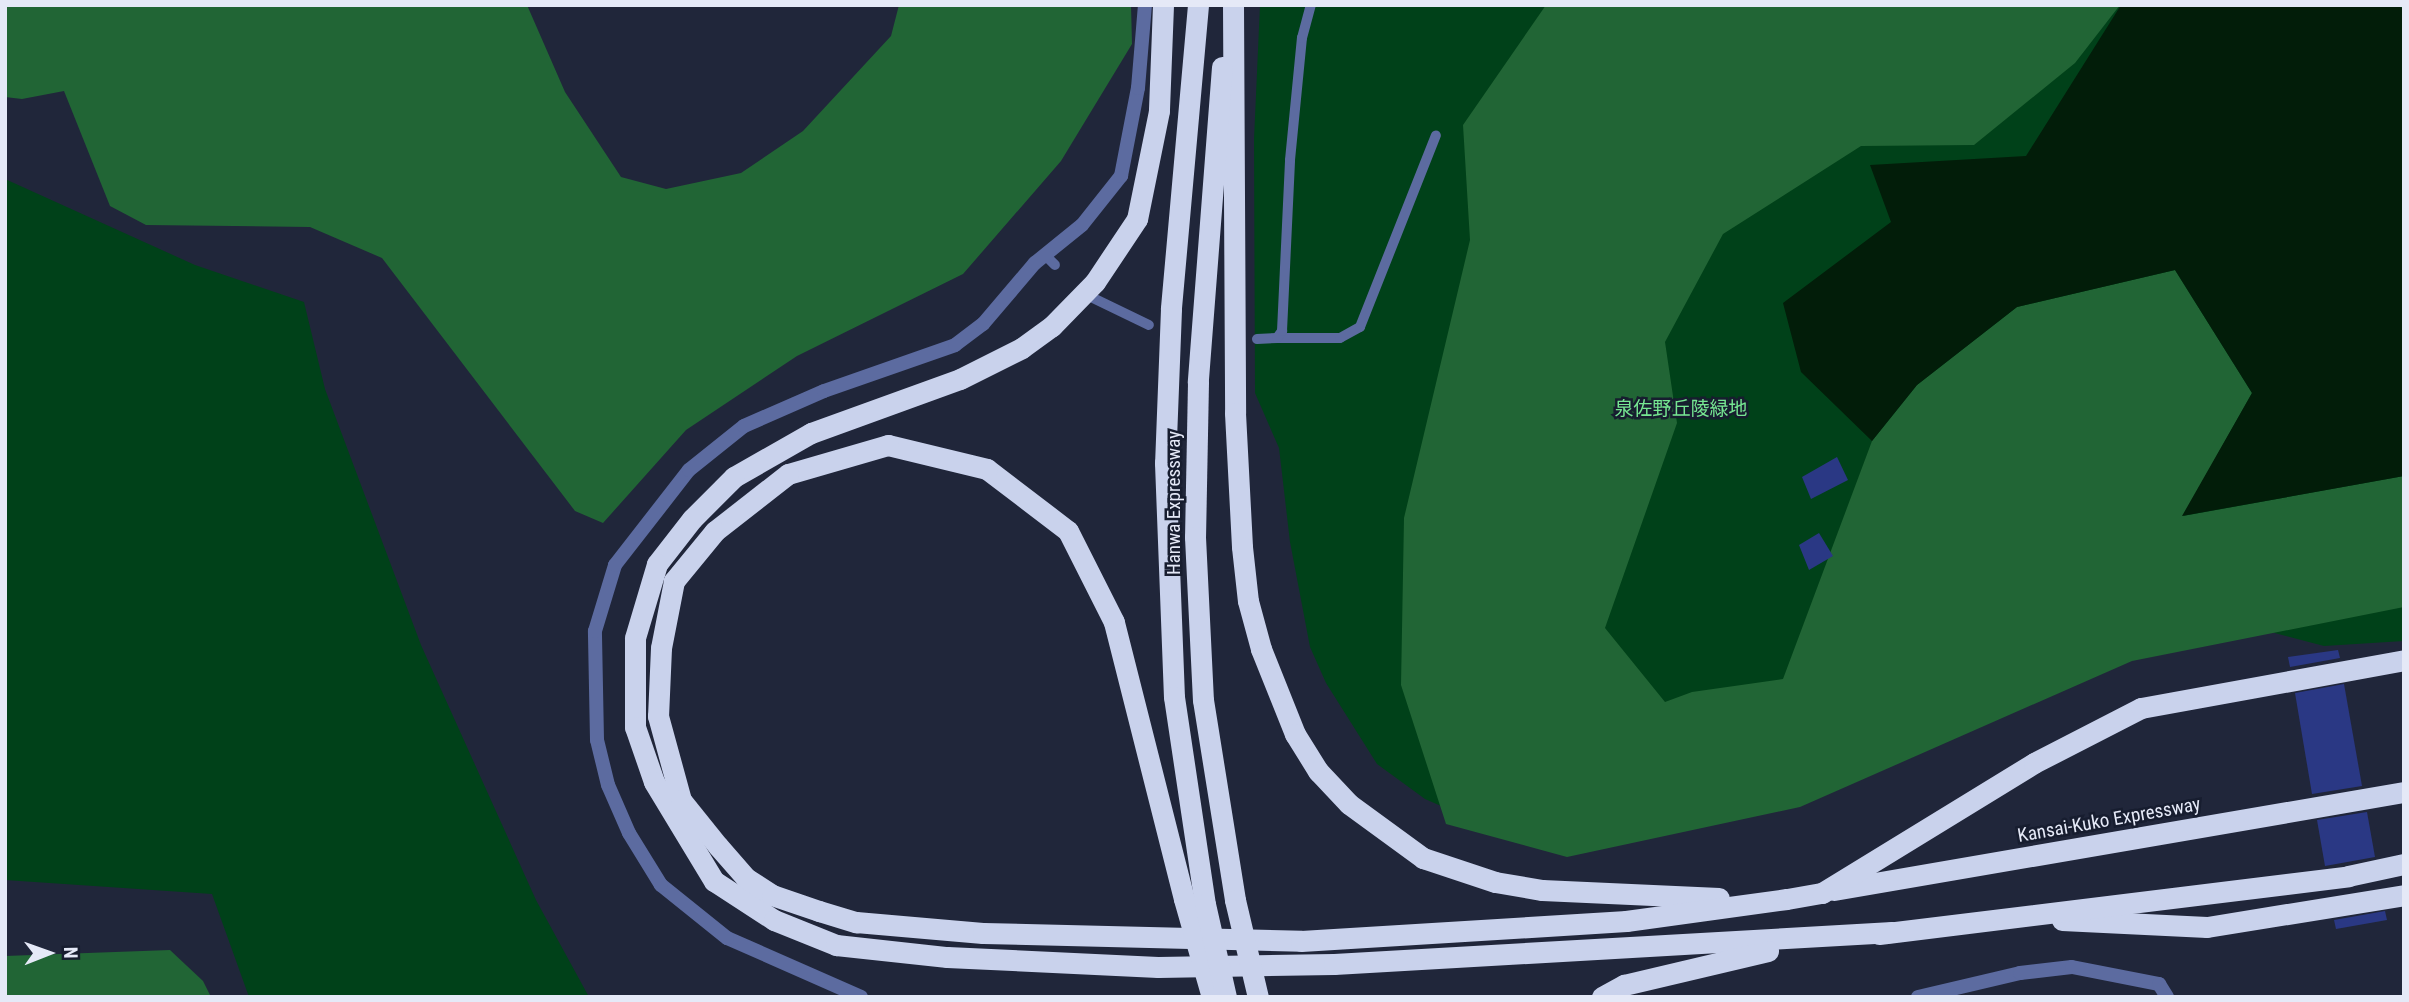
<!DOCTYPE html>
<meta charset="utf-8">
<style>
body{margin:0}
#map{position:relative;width:2409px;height:1002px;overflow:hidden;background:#20263a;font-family:"Roboto Condensed","Noto Sans JP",sans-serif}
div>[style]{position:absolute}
.green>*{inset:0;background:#004119}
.forest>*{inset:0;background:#216535}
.water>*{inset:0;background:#021d09}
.building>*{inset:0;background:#2a3884}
.lane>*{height:10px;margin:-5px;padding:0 5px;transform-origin:5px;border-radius:5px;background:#5c6ba0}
.street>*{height:14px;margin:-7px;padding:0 7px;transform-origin:7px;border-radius:7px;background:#5c6ba0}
.highway>*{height:21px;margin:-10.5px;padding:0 10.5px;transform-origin:10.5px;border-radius:10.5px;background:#c9d2ec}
.highway-bridge>*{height:21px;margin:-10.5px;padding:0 10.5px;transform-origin:10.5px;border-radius:10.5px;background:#c9d2ec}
span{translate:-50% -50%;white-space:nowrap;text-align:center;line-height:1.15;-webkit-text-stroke:5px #171d2f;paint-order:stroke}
.park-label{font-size:19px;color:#76e792}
.street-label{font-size:19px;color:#e5e9f7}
.frame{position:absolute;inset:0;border:7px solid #e5e9f7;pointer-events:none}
.north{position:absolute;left:14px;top:918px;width:70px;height:70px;-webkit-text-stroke:5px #171d2f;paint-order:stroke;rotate:89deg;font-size:19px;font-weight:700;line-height:28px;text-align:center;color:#e5e9f7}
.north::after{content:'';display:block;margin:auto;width:24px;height:32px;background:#e5e9f7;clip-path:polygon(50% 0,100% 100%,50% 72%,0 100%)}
</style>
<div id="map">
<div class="green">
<i style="clip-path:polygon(1260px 5px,2404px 5px,2404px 641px,2324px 646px,2259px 629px,1457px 813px,1425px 799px,1377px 764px,1326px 683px,1310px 647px,1290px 542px,1279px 448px,1255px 393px,1254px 139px)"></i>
<i style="clip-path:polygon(5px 179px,195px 265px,304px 302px,325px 389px,421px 645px,536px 900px,589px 997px,249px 997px,212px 894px,5px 880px)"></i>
</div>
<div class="forest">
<i style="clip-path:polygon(5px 5px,527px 5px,565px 92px,621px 177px,666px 189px,741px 173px,803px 131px,891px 36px,899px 5px,1131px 5px,1132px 44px,1061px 161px,963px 274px,797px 356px,686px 430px,603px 523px,575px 511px,382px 258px,310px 227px,146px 225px,110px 206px,64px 91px,22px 99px,5px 97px)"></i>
<i style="clip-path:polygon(1546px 5px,2120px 5px,2075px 63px,1974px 145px,1861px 146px,1723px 234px,1665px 342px,1677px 423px,1605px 628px,1665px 702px,1692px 692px,1783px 679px,1872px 441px,1917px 385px,2017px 307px,2175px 270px,2252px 393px,2183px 516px,2404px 476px,2404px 607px,2132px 661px,1800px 807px,1567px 857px,1446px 824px,1401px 685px,1404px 518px,1470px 240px,1463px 125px)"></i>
<i style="clip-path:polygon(170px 950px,203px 981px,211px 997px,5px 997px,5px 956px)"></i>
</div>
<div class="water">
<i style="clip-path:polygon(2121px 5px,2396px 5px,2404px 9px,2404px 476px,2182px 516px,2252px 393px,2175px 270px,2017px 307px,1917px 385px,1872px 441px,1801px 372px,1783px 303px,1891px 222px,1870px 165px,2026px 156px)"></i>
</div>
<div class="building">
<i style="clip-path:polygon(1837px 457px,1848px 480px,1811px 499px,1802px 477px)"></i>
<i style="clip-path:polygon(1819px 533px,1833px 556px,1809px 570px,1799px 545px)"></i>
<i style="clip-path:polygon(2338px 650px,2340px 658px,2290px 667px,2288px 657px)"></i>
<i style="clip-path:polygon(2344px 684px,2362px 786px,2312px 794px,2295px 693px)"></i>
<i style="clip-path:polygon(2367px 812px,2375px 857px,2325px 866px,2317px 820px)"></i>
<i style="clip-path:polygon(2385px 911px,2387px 920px,2336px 929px,2334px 920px)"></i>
</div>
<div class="lane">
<i style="left:1045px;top:255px;width:14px;rotate:45deg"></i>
<i style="left:1093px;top:298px;width:62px;rotate:25.7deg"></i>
<i style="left:1277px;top:338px;width:63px"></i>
<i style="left:1340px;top:338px;width:23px;rotate:-29deg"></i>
<i style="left:1360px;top:327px;width:206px;rotate:-68.4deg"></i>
<i style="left:1257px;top:339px;width:20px;rotate:-3deg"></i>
<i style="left:1277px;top:338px;width:9px;rotate:-54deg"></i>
<i style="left:1282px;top:331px;width:171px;rotate:-87.3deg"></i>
<i style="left:1290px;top:160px;width:123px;rotate:-84.4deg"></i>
<i style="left:1302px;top:38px;width:34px;rotate:-75deg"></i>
</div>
<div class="street">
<i style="left:861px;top:997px;width:146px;rotate:-156.2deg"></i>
<i style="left:727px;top:938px;width:85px;rotate:-141.2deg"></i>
<i style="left:661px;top:885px;width:61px;rotate:-121.6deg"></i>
<i style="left:629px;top:833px;width:52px;rotate:-113.6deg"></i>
<i style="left:608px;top:785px;width:46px;rotate:-103.7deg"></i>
<i style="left:597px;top:740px;width:109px;rotate:-91.1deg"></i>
<i style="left:595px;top:631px;width:69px;rotate:-73.1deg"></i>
<i style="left:615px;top:565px;width:120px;rotate:-52.1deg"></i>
<i style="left:689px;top:470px;width:70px;rotate:-38.7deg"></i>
<i style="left:744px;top:426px;width:87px;rotate:-23.6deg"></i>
<i style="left:824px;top:391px;width:139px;rotate:-19.3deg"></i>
<i style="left:955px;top:345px;width:35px;rotate:-37deg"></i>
<i style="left:983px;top:324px;width:80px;rotate:-49.6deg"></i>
<i style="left:1035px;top:263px;width:60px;rotate:-39deg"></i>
<i style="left:1082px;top:225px;width:63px;rotate:-51.5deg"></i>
<i style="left:1121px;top:176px;width:90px;rotate:-79.1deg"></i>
<i style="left:1138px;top:88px;width:83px;rotate:-85.2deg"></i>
<i style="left:1918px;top:997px;width:105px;rotate:-13.2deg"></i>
<i style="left:2020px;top:973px;width:52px;rotate:-6.6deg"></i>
<i style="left:2072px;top:967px;width:89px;rotate:11.1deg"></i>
<i style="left:2159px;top:984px;width:15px;rotate:58deg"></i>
</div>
<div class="highway">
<i style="left:1163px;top:5px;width:106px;rotate:92.2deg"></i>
<i style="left:1159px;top:111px;width:110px;rotate:101.5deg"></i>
<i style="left:1137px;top:219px;width:76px;rotate:123.7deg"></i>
<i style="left:1095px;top:282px;width:62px;rotate:134.3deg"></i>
<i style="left:1052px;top:326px;width:37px;rotate:144deg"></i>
<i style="left:1022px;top:348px;width:69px;rotate:153.4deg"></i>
<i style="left:960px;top:379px;width:158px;rotate:160.1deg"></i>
<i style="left:811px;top:433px;width:89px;rotate:150.3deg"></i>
<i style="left:734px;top:477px;width:59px;rotate:135deg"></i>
<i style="left:692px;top:519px;width:57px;rotate:127.9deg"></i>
<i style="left:657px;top:564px;width:77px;rotate:106.6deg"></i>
<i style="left:635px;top:638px;width:89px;rotate:90deg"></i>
<i style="left:635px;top:727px;width:58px;rotate:70.9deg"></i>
<i style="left:654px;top:782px;width:116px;rotate:58.8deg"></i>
<i style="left:714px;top:881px;width:72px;rotate:33deg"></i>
<i style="left:774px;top:920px;width:67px;rotate:22deg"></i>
<i style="left:836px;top:945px;width:112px;rotate:6.2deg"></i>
<i style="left:947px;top:957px;width:211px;rotate:2.7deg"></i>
<i style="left:1158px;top:967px;width:176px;rotate:-1deg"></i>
<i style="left:1334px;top:964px;width:559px;rotate:-3.28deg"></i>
<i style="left:1198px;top:5px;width:305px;rotate:95.1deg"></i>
<i style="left:1171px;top:309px;width:154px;rotate:92.2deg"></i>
<i style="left:1165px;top:463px;width:234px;rotate:87.8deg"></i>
<i style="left:1174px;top:697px;width:209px;rotate:81.5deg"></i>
<i style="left:1233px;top:5px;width:408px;rotate:89.7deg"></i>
<i style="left:1235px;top:413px;width:134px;rotate:87deg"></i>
<i style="left:1242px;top:547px;width:54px;rotate:83.7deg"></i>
<i style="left:1248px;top:601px;width:50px;rotate:74.8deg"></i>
<i style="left:1261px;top:649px;width:92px;rotate:68.2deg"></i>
<i style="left:1295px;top:734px;width:44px;rotate:58.1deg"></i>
<i style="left:1318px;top:771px;width:45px;rotate:46.8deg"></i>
<i style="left:1349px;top:804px;width:92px;rotate:36.1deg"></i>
<i style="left:1423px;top:858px;width:76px;rotate:18.4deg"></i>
<i style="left:1495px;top:882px;width:48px;rotate:9.7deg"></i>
<i style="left:1542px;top:890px;width:177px;rotate:2.6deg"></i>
<i style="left:1222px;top:67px;width:316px;rotate:94.4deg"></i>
<i style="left:1198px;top:382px;width:155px;rotate:91.1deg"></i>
<i style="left:1195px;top:537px;width:163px;rotate:87.2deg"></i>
<i style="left:1203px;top:700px;width:203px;rotate:80.9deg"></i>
<i style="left:1834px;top:890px;width:578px;rotate:-9.76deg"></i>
<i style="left:1184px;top:899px;width:286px;rotate:-104.2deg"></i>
<i style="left:1114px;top:622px;width:102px;rotate:-116.8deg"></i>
<i style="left:1068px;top:531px;width:102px;rotate:-142.6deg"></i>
<i style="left:987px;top:469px;width:102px;rotate:-166.4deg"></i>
<i style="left:888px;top:445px;width:104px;rotate:163.8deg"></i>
<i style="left:788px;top:474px;width:93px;rotate:142deg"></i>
<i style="left:715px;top:531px;width:65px;rotate:129.4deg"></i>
<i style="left:674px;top:581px;width:68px;rotate:101deg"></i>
<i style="left:661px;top:648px;width:68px;rotate:92.5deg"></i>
<i style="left:658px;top:716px;width:87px;rotate:74.7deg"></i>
<i style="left:681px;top:800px;width:59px;rotate:51.2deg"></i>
<i style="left:718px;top:846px;width:43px;rotate:48.8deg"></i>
<i style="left:746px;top:878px;width:31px;rotate:33deg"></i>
<i style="left:772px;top:895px;width:50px;rotate:18.8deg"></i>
<i style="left:819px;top:911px;width:39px;rotate:17deg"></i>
<i style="left:856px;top:922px;width:127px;rotate:5deg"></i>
<i style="left:983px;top:933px;width:318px;rotate:1.4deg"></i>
<i style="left:1301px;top:941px;width:326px;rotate:-3.5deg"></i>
<i style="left:1626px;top:921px;width:162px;rotate:-7.8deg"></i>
<i style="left:1787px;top:899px;width:36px;rotate:-10deg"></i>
<i style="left:1822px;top:893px;width:249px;rotate:-31.5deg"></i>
<i style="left:2034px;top:763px;width:120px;rotate:-27.2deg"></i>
<i style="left:2141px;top:708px;width:267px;rotate:-10.3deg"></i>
<i style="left:2062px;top:920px;width:145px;rotate:2.8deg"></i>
<i style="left:2207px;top:927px;width:200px;rotate:-9.2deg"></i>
<i style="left:1879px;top:934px;width:473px;rotate:-7deg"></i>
<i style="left:2348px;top:876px;width:57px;rotate:-12.1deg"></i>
<i style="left:1602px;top:997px;width:25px;rotate:-29deg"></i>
<i style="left:1624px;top:985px;width:148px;rotate:-13.3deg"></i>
</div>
<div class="highway-bridge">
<i style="left:1184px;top:899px;width:102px;rotate:74.1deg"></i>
<i style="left:1235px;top:900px;width:100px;rotate:76.7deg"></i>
<i style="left:1205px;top:904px;width:95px;rotate:77.3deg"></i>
</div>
<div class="park-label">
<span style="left:1681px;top:409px">泉佐野丘陵緑地</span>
</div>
<div class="street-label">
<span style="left:1174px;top:503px;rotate:-90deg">Hanwa Expressway</span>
<span style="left:2109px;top:820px;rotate:-10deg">Kansai-Kuko Expressway</span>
</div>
<div class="frame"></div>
<div class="north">N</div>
</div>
